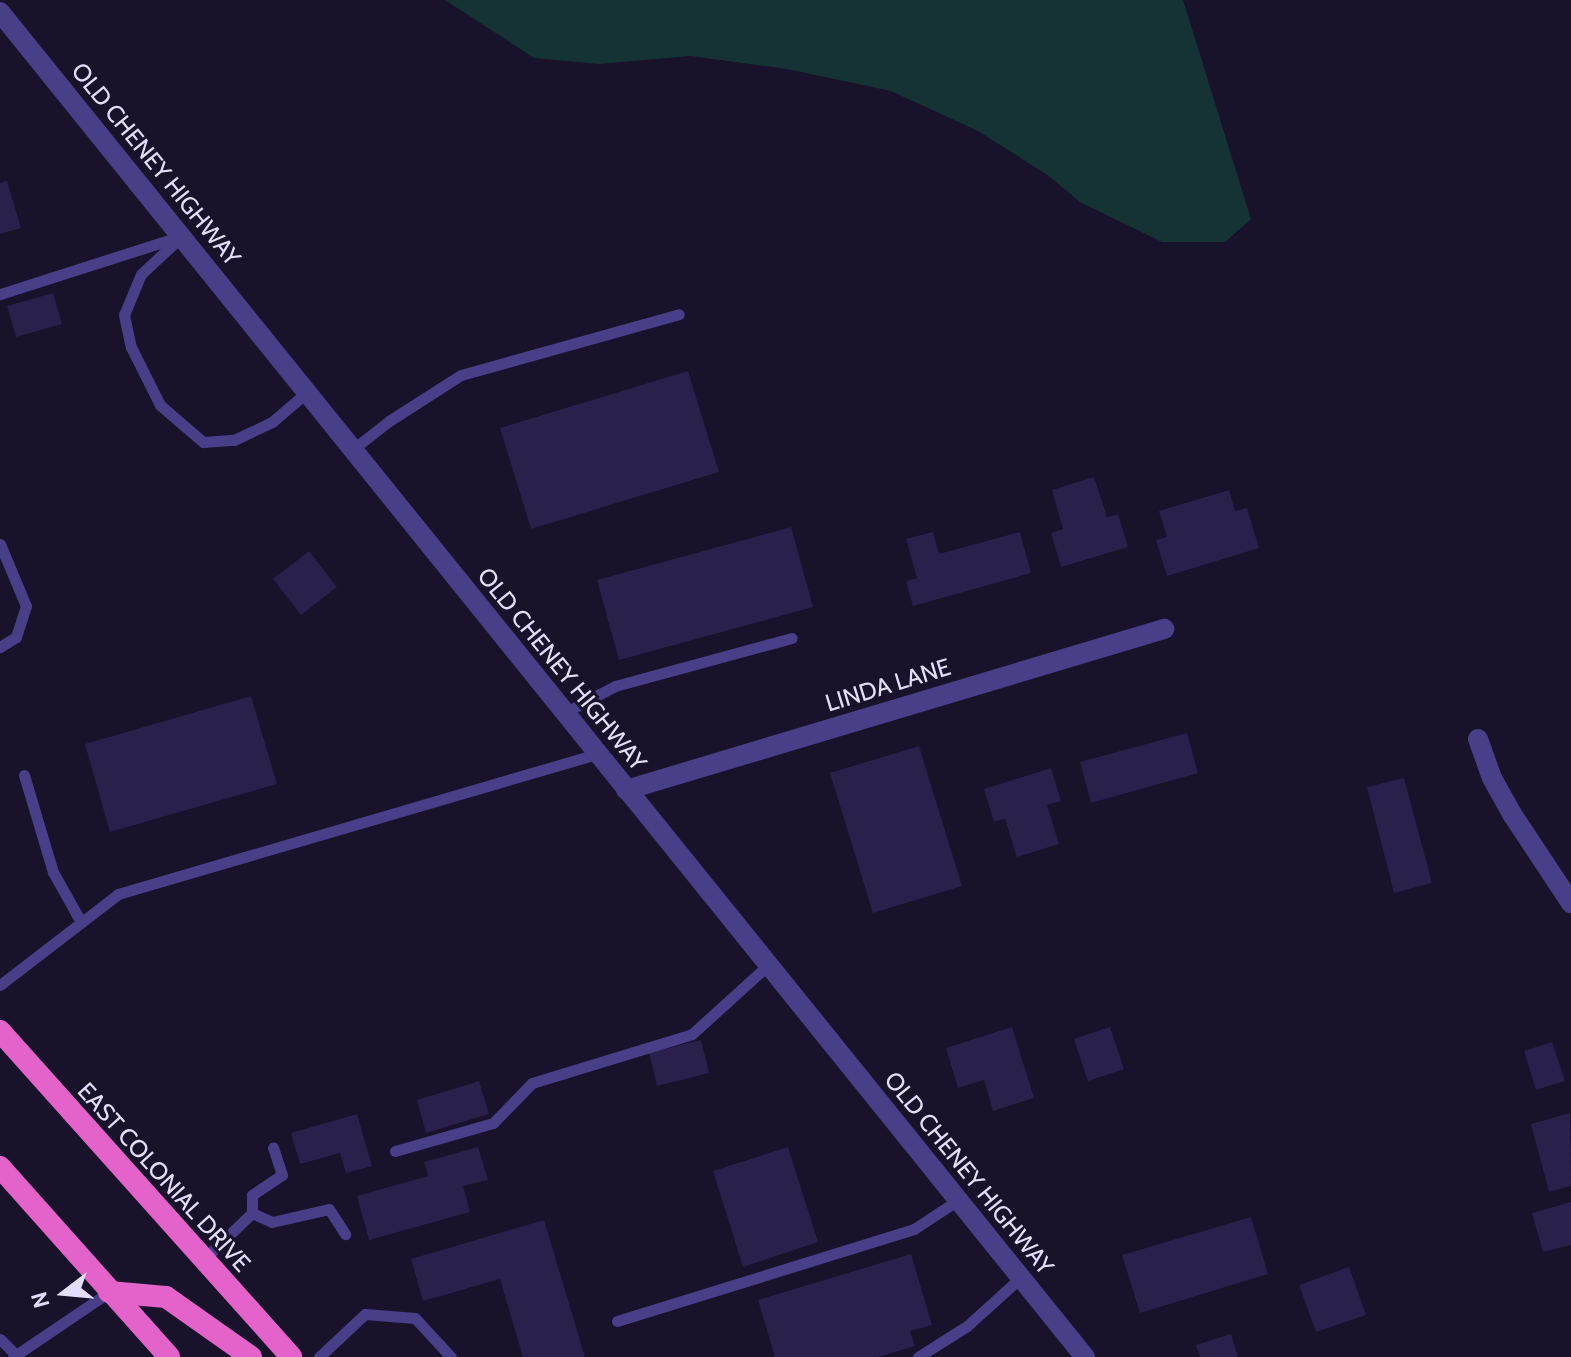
<!DOCTYPE html>
<style>
body{margin:0}
#map{position:relative;width:1571px;height:1357px;overflow:hidden;background:#18122b;font-family:Cabin,sans-serif}
div>[style]{position:absolute}
.green>*{inset:0;background:#153335}
.building>*{inset:0;background:#2b1f4b}
.service>*{height:11px;margin:-5.5px;padding:0 5.5px;transform-origin:5.5px;border-radius:5.5px;background:#483f88}
.minor>*{height:20px;margin:-10px;padding:0 10px;transform-origin:10px;border-radius:10px;background:#483f88}
.tertiary>*{height:20px;margin:-10px;padding:0 10px;transform-origin:10px;border-radius:10px;background:#483f88}
.trunk>*{height:22px;margin:-11px;padding:0 11px;transform-origin:11px;border-radius:11px;background:#e463ca}
span{translate:-50% -50%;white-space:nowrap;text-align:center;line-height:1.15;-webkit-text-stroke:6px #18122b;paint-order:stroke}
.street-label{font-size:24px;color:#e4defe}
.north{position:absolute;left:24px;top:1253px;width:80px;height:80px;-webkit-text-stroke:6px #18122b;paint-order:stroke;rotate:254deg;font-size:22px;font-weight:700;line-height:32px;text-align:center;color:#e4defe}
.north::after{content:'';display:block;margin:auto;width:28px;height:36px;background:#e4defe;clip-path:polygon(50% 0,100% 100%,50% 72%,0 100%)}
</style>
<div id="map">
<div class="green">
<i style="clip-path:polygon(445px 0,1183px 0,1251px 219px,1225px 242px,1162px 242px,1080px 202px,1049px 176px,978px 131px,891px 91px,787px 69px,691px 56px,599px 64px,534px 58px)"></i>
</div>
<div class="building">
<i style="clip-path:polygon(7px 181px,21px 228px,0 234px,0 183px)"></i>
<i style="clip-path:polygon(53px 293px,62px 324px,16px 337px,7px 306px)"></i>
<i style="clip-path:polygon(688px 371px,719px 472px,531px 529px,500px 428px)"></i>
<i style="clip-path:polygon(1094px 477px,1107px 517px,1118px 514px,1128px 547px,1061px 567px,1051px 533px,1063px 529px,1052px 490px)"></i>
<i style="clip-path:polygon(1229px 490px,1235px 511px,1247px 508px,1259px 548px,1167px 576px,1156px 540px,1167px 537px,1159px 511px)"></i>
<i style="clip-path:polygon(791px 527px,813px 607px,619px 660px,597px 580px)"></i>
<i style="clip-path:polygon(933px 532px,939px 554px,1020px 532px,1031px 573px,913px 606px,906px 581px,917px 578px,906px 539px)"></i>
<i style="clip-path:polygon(309px 551px,337px 587px,301px 615px,273px 579px)"></i>
<i style="clip-path:polygon(251px 696px,277px 784px,110px 832px,85px 744px)"></i>
<i style="clip-path:polygon(1187px 733px,1198px 773px,1091px 803px,1080px 762px)"></i>
<i style="clip-path:polygon(919px 746px,962px 886px,873px 913px,830px 773px)"></i>
<i style="clip-path:polygon(1051px 768px,1061px 801px,1047px 805px,1059px 844px,1017px 857px,1005px 819px,994px 822px,984px 789px)"></i>
<i style="clip-path:polygon(1404px 778px,1432px 883px,1394px 893px,1367px 787px)"></i>
<i style="clip-path:polygon(1012px 1027px,1034px 1098px,993px 1111px,984px 1080px,958px 1088px,946px 1048px)"></i>
<i style="clip-path:polygon(1110px 1027px,1124px 1069px,1088px 1081px,1074px 1039px)"></i>
<i style="clip-path:polygon(701px 1040px,709px 1073px,657px 1086px,649px 1053px)"></i>
<i style="clip-path:polygon(1552px 1042px,1565px 1081px,1536px 1090px,1524px 1051px)"></i>
<i style="clip-path:polygon(479px 1081px,489px 1114px,426px 1133px,417px 1100px)"></i>
<i style="clip-path:polygon(1570px 1113px,1571px 1186px,1549px 1192px,1531px 1124px)"></i>
<i style="clip-path:polygon(357px 1114px,372px 1166px,346px 1173px,340px 1153px,300px 1164px,291px 1133px)"></i>
<i style="clip-path:polygon(478px 1147px,488px 1180px,463px 1186px,470px 1212px,369px 1240px,357px 1196px,428px 1176px,424px 1162px)"></i>
<i style="clip-path:polygon(788px 1147px,818px 1242px,743px 1267px,713px 1171px)"></i>
<i style="clip-path:polygon(1571px 1202px,1571px 1245px,1543px 1252px,1532px 1213px)"></i>
<i style="clip-path:polygon(1251px 1217px,1268px 1274px,1140px 1313px,1122px 1255px)"></i>
<i style="clip-path:polygon(544px 1220px,585px 1357px,523px 1357px,500px 1279px,423px 1301px,411px 1259px)"></i>
<i style="clip-path:polygon(911px 1254px,932px 1325px,910px 1331px,915px 1346px,878px 1357px,775px 1357px,758px 1300px)"></i>
<i style="clip-path:polygon(1349px 1267px,1366px 1315px,1316px 1332px,1299px 1285px)"></i>
<i style="clip-path:polygon(1231px 1334px,1238px 1357px,1200px 1357px,1196px 1345px)"></i>
</div>
<div class="service">
<i style="left:181px;top:237px;width:54px;rotate:137.2deg"></i>
<i style="left:141px;top:274px;width:44px;rotate:112.5deg"></i>
<i style="left:124px;top:315px;width:33px;rotate:78deg"></i>
<i style="left:131px;top:347px;width:65px;rotate:63.4deg"></i>
<i style="left:160px;top:405px;width:57px;rotate:40.7deg"></i>
<i style="left:203px;top:442px;width:31px;rotate:-4deg"></i>
<i style="left:234px;top:440px;width:42px;rotate:-25.3deg"></i>
<i style="left:272px;top:422px;width:45px;rotate:-40.5deg"></i>
<i style="left:0;top:294px;width:185px;rotate:-17.7deg"></i>
<i style="left:352px;top:450px;width:47px;rotate:-38.1deg"></i>
<i style="left:389px;top:421px;width:85px;rotate:-32.6deg"></i>
<i style="left:461px;top:375px;width:226px;rotate:-15.6deg"></i>
<i style="left:0;top:544px;width:67px;rotate:67.2deg"></i>
<i style="left:26px;top:606px;width:33px;rotate:108deg"></i>
<i style="left:16px;top:637px;width:19px;rotate:148deg"></i>
<i style="left:564px;top:713px;width:58px;rotate:-27.9deg"></i>
<i style="left:615px;top:686px;width:183px;rotate:-15.2deg"></i>
<i style="left:24px;top:775px;width:101px;rotate:73.4deg"></i>
<i style="left:53px;top:872px;width:57px;rotate:60.8deg"></i>
<i style="left:0;top:985px;width:149px;rotate:-37.6deg"></i>
<i style="left:118px;top:894px;width:499px;rotate:-16.3deg"></i>
<i style="left:395px;top:1151px;width:102px;rotate:-15.9deg"></i>
<i style="left:493px;top:1123px;width:56px;rotate:-45.7deg"></i>
<i style="left:532px;top:1083px;width:167px;rotate:-17deg"></i>
<i style="left:692px;top:1034px;width:103px;rotate:-42.2deg"></i>
<i style="left:252px;top:1213px;width:22px;rotate:24deg"></i>
<i style="left:272px;top:1222px;width:58px;rotate:-12.8deg"></i>
<i style="left:329px;top:1209px;width:30px;rotate:57deg"></i>
<i style="left:203px;top:1260px;width:68px;rotate:-43.8deg"></i>
<i style="left:252px;top:1213px;width:18px;rotate:-90deg"></i>
<i style="left:252px;top:1195px;width:36px;rotate:-34deg"></i>
<i style="left:282px;top:1175px;width:29px;rotate:-108deg"></i>
<i style="left:617px;top:1321px;width:311px;rotate:-17.2deg"></i>
<i style="left:914px;top:1229px;width:53px;rotate:-33.4deg"></i>
<i style="left:0;top:1339px;width:25px;rotate:45deg"></i>
<i style="left:13px;top:1357px;width:116px;rotate:-34.1deg"></i>
<i style="left:319px;top:1357px;width:63px;rotate:-43.1deg"></i>
<i style="left:365px;top:1314px;width:50px;rotate:4.6deg"></i>
<i style="left:415px;top:1318px;width:53px;rotate:47.3deg"></i>
<i style="left:918px;top:1357px;width:58px;rotate:-32.3deg"></i>
<i style="left:967px;top:1326px;width:73px;rotate:-42.2deg"></i>
</div>
<div class="minor">
<i style="left:1478px;top:739px;width:41px;rotate:70.3deg"></i>
<i style="left:1492px;top:778px;width:41px;rotate:60.9deg"></i>
<i style="left:1512px;top:814px;width:107px;rotate:56.5deg"></i>
<i style="left:626px;top:790px;width:562px;rotate:-16.66deg"></i>
</div>
<div class="tertiary">
<i style="left:0;top:12px;width:1728px;rotate:51.11deg"></i>
</div>
<div class="trunk">
<i style="left:0;top:1031px;width:437px;rotate:48.2deg"></i>
<i style="left:0;top:1167px;width:254px;rotate:48.3deg"></i>
<i style="left:109px;top:1292px;width:57px;rotate:5deg"></i>
<i style="left:166px;top:1297px;width:104px;rotate:35.2deg"></i>
</div>
<div class="street-label">
<span style="left:156px;top:164px;rotate:51deg">OLD CHENEY HIGHWAY</span>
<span style="left:562px;top:669px;rotate:51deg">OLD CHENEY HIGHWAY</span>
<span style="left:888px;top:685px;rotate:-17deg">LINDA LANE</span>
<span style="left:969px;top:1173px;rotate:51deg">OLD CHENEY HIGHWAY</span>
<span style="left:164px;top:1177px;rotate:48deg">EAST COLONIAL DRIVE</span>
</div>
<div class="north">N</div>
</div>
